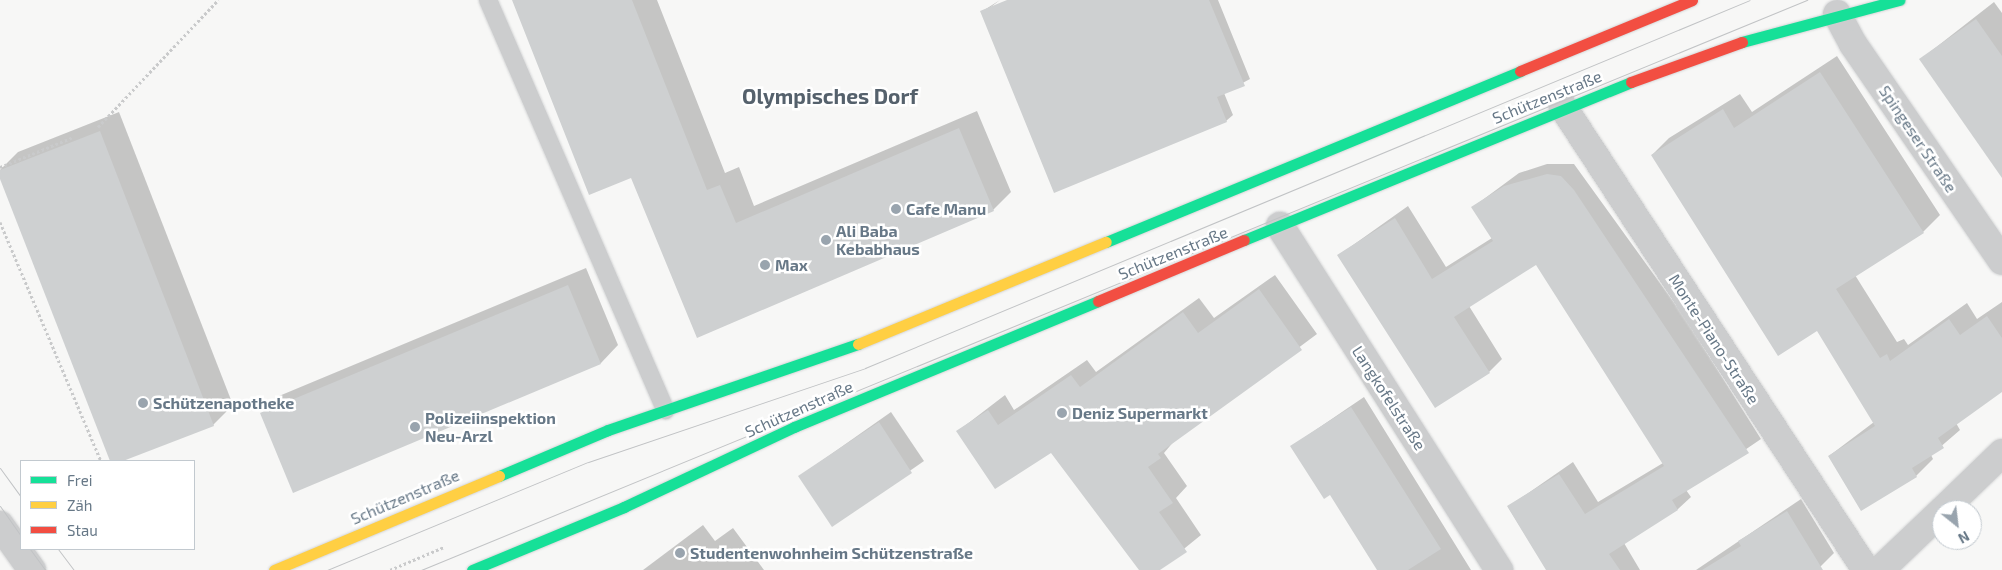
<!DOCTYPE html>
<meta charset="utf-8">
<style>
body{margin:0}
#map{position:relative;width:2002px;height:570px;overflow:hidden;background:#f7f7f6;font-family:"Exo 2",sans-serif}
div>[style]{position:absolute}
.shadow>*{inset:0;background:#0003}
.building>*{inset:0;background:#ced0d1}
.path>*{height:3px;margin-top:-1.5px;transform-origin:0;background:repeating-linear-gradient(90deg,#c9cacb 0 2.5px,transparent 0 5px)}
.roads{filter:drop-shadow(0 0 1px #d4d5d6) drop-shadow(0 0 1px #d4d5d6)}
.lane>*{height:18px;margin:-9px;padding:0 9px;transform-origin:9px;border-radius:9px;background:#cccdce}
.street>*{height:28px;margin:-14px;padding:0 14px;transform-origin:14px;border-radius:14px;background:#cccdce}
.fast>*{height:11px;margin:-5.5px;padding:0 5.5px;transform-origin:5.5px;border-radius:5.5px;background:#16e098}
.slow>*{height:11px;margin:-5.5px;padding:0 5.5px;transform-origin:5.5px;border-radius:5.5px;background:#ffcf43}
.jam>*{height:11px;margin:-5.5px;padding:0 5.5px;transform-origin:5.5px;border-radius:5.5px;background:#f24e42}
.tram>*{height:1px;margin:-0.5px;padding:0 0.5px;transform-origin:0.5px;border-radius:0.5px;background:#c1c3c5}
.dots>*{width:14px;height:14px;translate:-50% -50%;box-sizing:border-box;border:2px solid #fff;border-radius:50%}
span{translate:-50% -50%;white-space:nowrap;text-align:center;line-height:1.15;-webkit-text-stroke:5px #fff;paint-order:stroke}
.street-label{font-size:16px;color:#677887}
.poi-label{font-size:16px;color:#677887;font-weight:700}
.left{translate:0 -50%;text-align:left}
.district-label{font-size:21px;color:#55616c;font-weight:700}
.legend{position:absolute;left:20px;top:460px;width:175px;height:90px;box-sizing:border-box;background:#fff;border:1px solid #c2c9cf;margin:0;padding:6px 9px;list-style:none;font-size:15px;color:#677887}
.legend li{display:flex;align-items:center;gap:10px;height:25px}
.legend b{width:25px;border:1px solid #c2c9cf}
.north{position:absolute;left:1932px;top:500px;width:50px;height:50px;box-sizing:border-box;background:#fff;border:1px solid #c2c9cf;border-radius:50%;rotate:151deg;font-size:14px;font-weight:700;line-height:20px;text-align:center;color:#677887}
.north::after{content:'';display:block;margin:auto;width:18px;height:22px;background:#99a4ae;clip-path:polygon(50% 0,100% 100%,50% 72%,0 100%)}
</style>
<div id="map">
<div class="shadow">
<i style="clip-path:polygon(514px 0,657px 0,725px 173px,739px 167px,754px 206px,977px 111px,1011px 192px,993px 210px,698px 336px,632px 177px)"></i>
<i style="clip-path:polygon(1000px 0,987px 10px,1010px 0,1218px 0,1250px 79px,1224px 93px,1233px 115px,1226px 121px,981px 12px)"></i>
<i style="clip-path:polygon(1994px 2px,2002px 13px,2002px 175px,1921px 59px)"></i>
<i style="clip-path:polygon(1837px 56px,1940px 215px,1923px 232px,1855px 275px,1897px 342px,1904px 339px,1908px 345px,1967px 303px,1977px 319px,2002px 302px,2002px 391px,1956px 423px,1960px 430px,1931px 455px,1933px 459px,1916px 476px,1829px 456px,1874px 422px,1818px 330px,1652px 155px,1669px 138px,1740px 94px,1752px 112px)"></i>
<i style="clip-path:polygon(119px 112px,233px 405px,213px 425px,111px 461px,0 170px,18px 152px)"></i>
<i style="clip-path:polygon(1547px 164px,1574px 164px,1683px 315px,1761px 439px,1686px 490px,1691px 497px,1678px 509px,1624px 543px,1640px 570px,1547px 570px,1508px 507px,1573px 462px,1598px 502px,1663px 463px,1537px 263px,1469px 306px,1502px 359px,1489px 372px,1339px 255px,1408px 206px,1446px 267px,1492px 238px,1473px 207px,1519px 173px)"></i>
<i style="clip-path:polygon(586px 268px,618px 345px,601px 363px,294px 491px,261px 414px,279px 396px)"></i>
<i style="clip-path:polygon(1275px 275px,1317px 334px,1175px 440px,1164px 453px,1187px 486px,1176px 498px,1201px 535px,1158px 570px,1140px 570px,1052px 451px,958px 431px,1005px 395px,1014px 410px,1087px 360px,1096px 372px,1199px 298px,1214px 318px)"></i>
<i style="clip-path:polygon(1364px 397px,1471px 570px,1379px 570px,1330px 493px,1292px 446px)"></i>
<i style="clip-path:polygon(891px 412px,924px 461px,832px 525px,800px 476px)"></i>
<i style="clip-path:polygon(1801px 499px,1834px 553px,1821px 566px,1814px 570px,1696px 570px)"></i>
<i style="clip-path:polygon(703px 525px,715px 541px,733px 528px,764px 570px,643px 570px)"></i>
</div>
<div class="building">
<i style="clip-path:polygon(512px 0,632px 0,707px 190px,720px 185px,736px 223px,959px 128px,994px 211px,697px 338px,631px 178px,589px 195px)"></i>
<i style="clip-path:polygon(1007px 0,1209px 0,1245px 86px,1217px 97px,1227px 122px,1054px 193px,980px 11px)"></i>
<i style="clip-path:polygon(1976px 19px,2002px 56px,2002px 178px,1919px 59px)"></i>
<i style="clip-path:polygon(1820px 72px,1924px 233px,1836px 289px,1880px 358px,1887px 354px,1890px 361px,1949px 319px,1960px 335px,1987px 316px,2002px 338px,2002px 392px,1938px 438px,1944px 448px,1912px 468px,1917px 477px,1861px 511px,1828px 456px,1875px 426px,1817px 331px,1778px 356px,1651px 155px,1723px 109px,1734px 128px)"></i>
<i style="clip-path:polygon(100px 131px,214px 426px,123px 461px,110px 461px,0 179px,0 170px)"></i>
<i style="clip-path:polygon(1547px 174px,1561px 176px,1574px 190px,1749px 453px,1672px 500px,1678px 510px,1609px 554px,1620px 570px,1546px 570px,1507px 506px,1559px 474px,1585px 514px,1664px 466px,1536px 265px,1454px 317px,1490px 373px,1435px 408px,1337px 255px,1395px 218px,1432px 279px,1493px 241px,1471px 207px,1504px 186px)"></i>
<i style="clip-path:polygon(568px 285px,601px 364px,293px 493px,260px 413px)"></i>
<i style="clip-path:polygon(1259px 289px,1302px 350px,1158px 454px,1161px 458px,1148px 467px,1173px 503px,1159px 512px,1187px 552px,1160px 570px,1139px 570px,1051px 453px,995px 489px,956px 431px,988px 410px,998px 425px,1071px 375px,1080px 387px,1183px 312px,1198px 333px)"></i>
<i style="clip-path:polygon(1351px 407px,1441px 549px,1408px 570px,1377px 570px,1330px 495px,1324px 499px,1290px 446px)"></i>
<i style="clip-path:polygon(879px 422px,912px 473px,832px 527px,798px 476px)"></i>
<i style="clip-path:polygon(1787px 511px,1823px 570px,1702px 570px,1741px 546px,1738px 541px)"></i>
</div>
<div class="path">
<i style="left:98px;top:127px;width:175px;rotate:-46.6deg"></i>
<i style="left:0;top:167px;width:79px;rotate:-22.3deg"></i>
<i style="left:0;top:222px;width:259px;rotate:67.1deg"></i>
<i style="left:390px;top:570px;width:59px;rotate:-23.1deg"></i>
</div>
<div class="roads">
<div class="lane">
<i style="left:488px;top:0;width:447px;rotate:66.6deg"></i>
</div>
<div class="street">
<i style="left:1837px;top:14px;width:34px;rotate:62deg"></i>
<i style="left:1853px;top:44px;width:263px;rotate:55.5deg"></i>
<i style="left:1563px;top:107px;width:553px;rotate:56.8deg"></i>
<i style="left:1280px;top:226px;width:408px;rotate:57.5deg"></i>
<i style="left:1943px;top:510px;width:82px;rotate:-44deg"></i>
<i style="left:0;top:525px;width:55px;rotate:54.6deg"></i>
<i style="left:1880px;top:570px;width:86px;rotate:-43.6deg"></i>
</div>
<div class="fast">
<i style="left:1742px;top:42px;width:163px;rotate:-15deg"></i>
<i style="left:1244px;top:240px;width:418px;rotate:-22.2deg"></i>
<i style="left:1106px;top:242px;width:448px;rotate:-22.4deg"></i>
<i style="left:499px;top:476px;width:118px;rotate:-22.9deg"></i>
<i style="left:608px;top:430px;width:264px;rotate:-19deg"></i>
<i style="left:472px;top:570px;width:165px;rotate:-22.5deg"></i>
<i style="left:624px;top:507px;width:188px;rotate:-25.2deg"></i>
<i style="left:794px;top:427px;width:329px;rotate:-22.5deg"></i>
</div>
<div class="slow">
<i style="left:858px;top:344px;width:268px;rotate:-22.4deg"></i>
<i style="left:274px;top:570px;width:244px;rotate:-22.7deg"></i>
</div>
<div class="jam">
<i style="left:1520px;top:71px;width:186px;rotate:-22.4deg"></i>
<i style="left:1631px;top:82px;width:118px;rotate:-19.8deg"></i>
<i style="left:1098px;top:301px;width:158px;rotate:-22.7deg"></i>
</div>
</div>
<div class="tram">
<i style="left:0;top:468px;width:36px;rotate:54deg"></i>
<i style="left:0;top:506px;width:37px;rotate:55deg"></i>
<i style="left:30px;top:549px;width:26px;rotate:54deg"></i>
<i style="left:58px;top:549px;width:26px;rotate:53deg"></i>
<i style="left:327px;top:570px;width:282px;rotate:-22.5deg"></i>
<i style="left:588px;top:462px;width:293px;rotate:-18.7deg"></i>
<i style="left:865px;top:368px;width:958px;rotate:-22.58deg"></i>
<i style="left:421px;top:570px;width:1499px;rotate:-22.36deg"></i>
</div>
<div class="dots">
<i style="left:896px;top:209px;background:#99a4ae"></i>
<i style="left:826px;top:240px;background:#99a4ae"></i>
<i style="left:765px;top:265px;background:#99a4ae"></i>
<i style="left:143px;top:403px;background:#99a4ae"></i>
<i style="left:1062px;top:413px;background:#99a4ae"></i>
<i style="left:415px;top:427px;background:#99a4ae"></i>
<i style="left:680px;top:553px;background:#99a4ae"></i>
</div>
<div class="street-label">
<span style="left:1547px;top:97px;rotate:-22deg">Schützenstraße</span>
<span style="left:1918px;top:139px;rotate:56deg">Spingeser Straße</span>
<span style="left:1173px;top:253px;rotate:-22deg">Schützenstraße</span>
<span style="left:1714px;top:339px;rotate:57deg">Monte-Piano-Straße</span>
<span style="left:1389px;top:398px;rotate:57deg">Langkofelstraße</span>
<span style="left:799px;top:409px;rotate:-24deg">Schützenstraße</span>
<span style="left:405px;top:497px;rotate:-23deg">Schützenstraße</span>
</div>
<div class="poi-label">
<span class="left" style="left:906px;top:209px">Cafe Manu</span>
<span class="left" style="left:836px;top:240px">Ali Baba<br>Kebabhaus</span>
<span class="left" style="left:775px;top:265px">Max</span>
<span class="left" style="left:153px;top:403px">Schützenapotheke</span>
<span class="left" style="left:1072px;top:413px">Deniz Supermarkt</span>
<span class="left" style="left:425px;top:427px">Polizeiinspektion<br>Neu-Arzl</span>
<span class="left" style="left:690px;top:553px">Studentenwohnheim Schützenstraße</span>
</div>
<div class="district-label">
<span style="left:830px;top:96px">Olympisches Dorf</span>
</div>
<ul class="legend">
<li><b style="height:6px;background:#16e098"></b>Frei</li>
<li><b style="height:6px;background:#ffcf43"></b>Zäh</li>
<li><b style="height:6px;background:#f24e42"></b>Stau</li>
</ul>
<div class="north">N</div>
</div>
